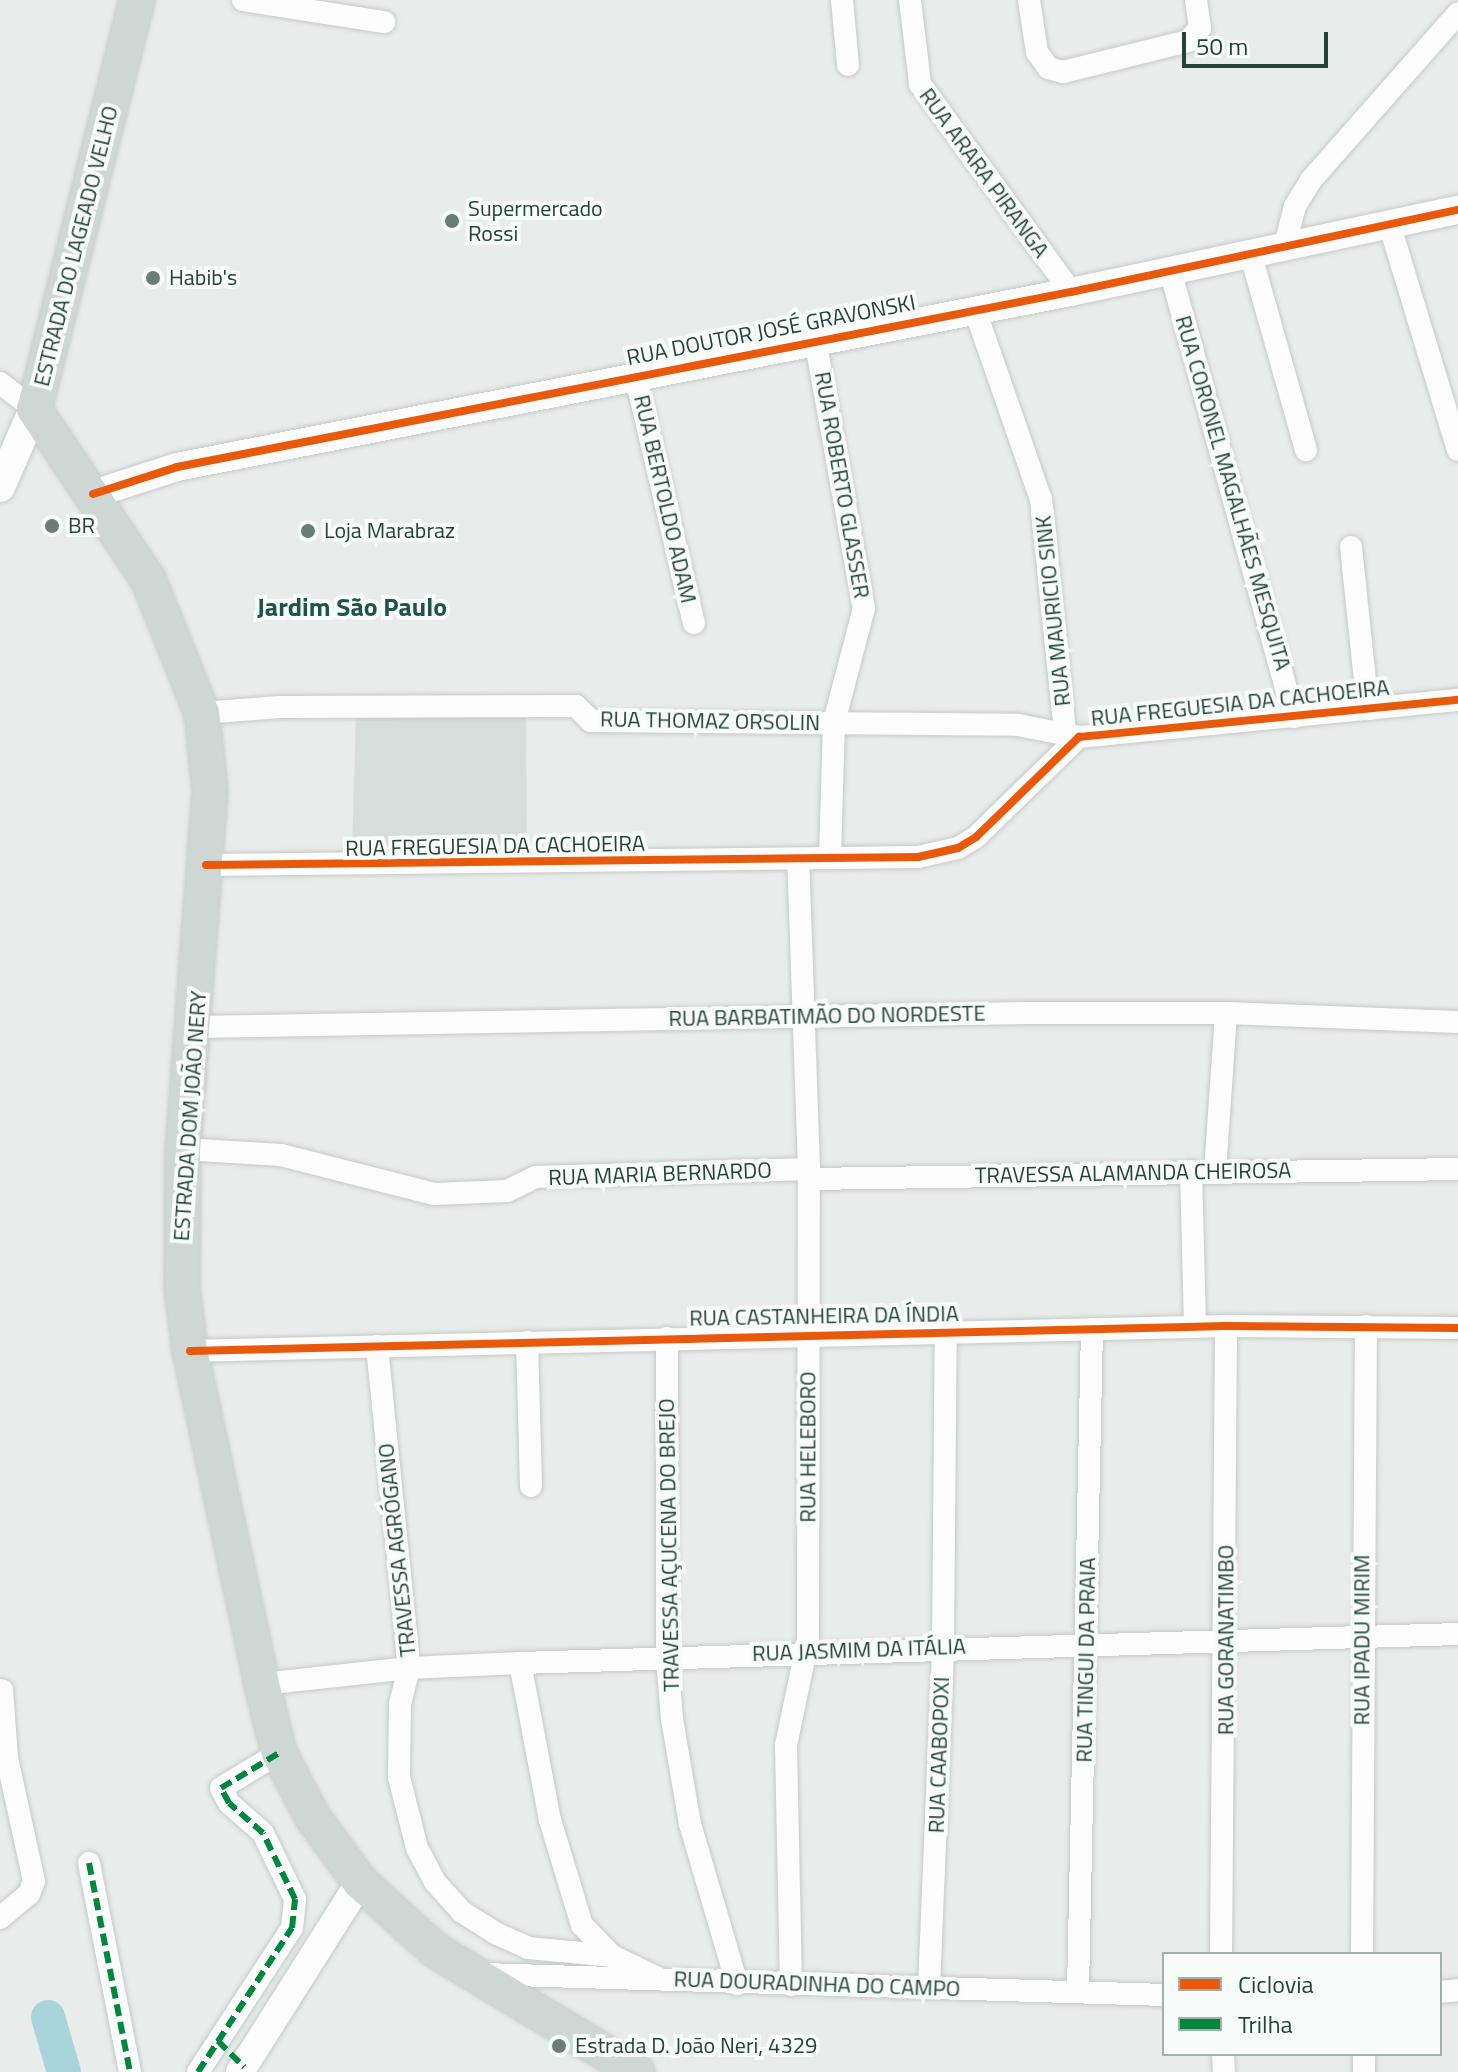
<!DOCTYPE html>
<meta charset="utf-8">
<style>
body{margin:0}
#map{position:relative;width:1458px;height:2072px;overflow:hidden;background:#e8edeb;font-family:"Titillium Web",sans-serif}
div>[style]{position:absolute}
.built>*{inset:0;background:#d6dedb}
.river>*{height:34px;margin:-17px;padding:0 17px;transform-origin:17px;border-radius:17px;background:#a9d4db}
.roads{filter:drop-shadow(0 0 2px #c5cac8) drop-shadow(0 0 2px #c5cac8)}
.minor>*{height:22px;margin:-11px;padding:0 11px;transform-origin:11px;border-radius:11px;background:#fcfcfc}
.tertiary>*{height:28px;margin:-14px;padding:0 14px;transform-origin:14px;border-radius:14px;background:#fcfcfc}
.secondary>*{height:30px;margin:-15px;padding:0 15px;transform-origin:15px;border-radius:15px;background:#fcfcfc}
.primary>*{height:34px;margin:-17px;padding:0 17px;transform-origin:17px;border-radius:17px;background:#cfd7d5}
.quiet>*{height:6px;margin-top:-3px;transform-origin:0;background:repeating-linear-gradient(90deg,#00873e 0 12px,transparent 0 18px)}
.cycleway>*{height:8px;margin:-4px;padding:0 4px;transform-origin:4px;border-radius:4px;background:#e8590c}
.dots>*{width:22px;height:22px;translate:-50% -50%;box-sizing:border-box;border:4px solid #f7fbf9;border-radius:50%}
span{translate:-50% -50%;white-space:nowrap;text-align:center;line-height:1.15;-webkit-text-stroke:8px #f7fbf9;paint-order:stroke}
.street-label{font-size:22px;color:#24423a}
.poi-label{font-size:22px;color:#24423a}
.left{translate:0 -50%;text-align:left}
.quarter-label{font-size:26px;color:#1f5548;font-weight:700}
.legend{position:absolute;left:1162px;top:1952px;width:280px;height:104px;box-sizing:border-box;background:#f7fbf9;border:2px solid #a3b1ad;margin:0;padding:10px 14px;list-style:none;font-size:24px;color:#24423a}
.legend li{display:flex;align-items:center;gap:16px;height:40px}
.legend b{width:40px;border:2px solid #a3b1ad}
.scale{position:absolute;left:1182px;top:32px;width:146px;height:36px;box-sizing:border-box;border:4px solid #24423a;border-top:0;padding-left:10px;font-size:24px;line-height:28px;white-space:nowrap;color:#24423a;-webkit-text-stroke:6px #f7fbf9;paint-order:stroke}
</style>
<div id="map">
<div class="built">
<i style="clip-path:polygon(356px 716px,526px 718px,527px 846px,352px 847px)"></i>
</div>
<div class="river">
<i style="left:48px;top:2017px;width:57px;rotate:73.8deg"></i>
</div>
<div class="roads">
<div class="minor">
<i style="left:243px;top:0;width:143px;rotate:8.9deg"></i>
<i style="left:842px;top:0;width:65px;rotate:84.7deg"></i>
<i style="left:910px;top:0;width:85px;rotate:83.2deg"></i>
<i style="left:920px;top:84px;width:257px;rotate:54deg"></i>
<i style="left:1029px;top:0;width:53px;rotate:81.3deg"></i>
<i style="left:1037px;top:52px;width:19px;rotate:55deg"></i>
<i style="left:1048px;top:68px;width:16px;rotate:15deg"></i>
<i style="left:1063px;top:72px;width:129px;rotate:-13.9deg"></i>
<i style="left:1188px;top:41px;width:18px;rotate:-47deg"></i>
<i style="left:1200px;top:28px;width:28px;rotate:-98deg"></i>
<i style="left:1389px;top:223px;width:237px;rotate:73.1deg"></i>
<i style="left:1285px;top:245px;width:40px;rotate:-75.6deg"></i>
<i style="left:1295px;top:206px;width:31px;rotate:-58deg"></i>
<i style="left:1311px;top:180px;width:222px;rotate:-48.6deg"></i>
<i style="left:1250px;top:252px;width:206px;rotate:74.2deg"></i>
<i style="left:1170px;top:270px;width:464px;rotate:74.5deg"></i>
<i style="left:975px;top:310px;width:200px;rotate:70.8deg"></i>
<i style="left:1041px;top:499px;width:234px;rotate:84.1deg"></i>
<i style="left:815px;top:339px;width:273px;rotate:79.7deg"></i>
<i style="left:864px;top:608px;width:118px;rotate:104.7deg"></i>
<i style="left:834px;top:722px;width:136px;rotate:91.7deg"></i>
<i style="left:635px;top:374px;width:256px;rotate:76.7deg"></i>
<i style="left:0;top:383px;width:43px;rotate:37.4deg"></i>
<i style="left:1351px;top:547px;width:163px;rotate:84deg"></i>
<i style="left:202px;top:713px;width:78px;rotate:-4.4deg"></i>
<i style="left:280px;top:707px;width:296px;rotate:-0.2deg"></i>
<i style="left:576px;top:706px;width:21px;rotate:45deg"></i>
<i style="left:591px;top:721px;width:427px;rotate:0.5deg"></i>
<i style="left:1018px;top:725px;width:62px;rotate:11.1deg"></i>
<i style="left:206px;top:865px;width:712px;rotate:-0.64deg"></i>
<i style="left:918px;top:857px;width:41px;rotate:-12.7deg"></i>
<i style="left:958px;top:848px;width:21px;rotate:-31deg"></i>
<i style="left:976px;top:837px;width:144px;rotate:-44.2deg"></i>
<i style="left:1079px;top:737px;width:381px;rotate:-5.6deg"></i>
<i style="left:196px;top:1027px;width:831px;rotate:-0.97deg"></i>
<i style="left:1027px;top:1013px;width:199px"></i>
<i style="left:1226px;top:1013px;width:232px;rotate:2.2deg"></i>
<i style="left:183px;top:1149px;width:98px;rotate:3.5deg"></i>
<i style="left:281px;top:1155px;width:158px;rotate:14.3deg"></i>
<i style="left:434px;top:1194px;width:73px;rotate:-2.4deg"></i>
<i style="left:507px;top:1191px;width:32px;rotate:-26deg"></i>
<i style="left:536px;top:1177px;width:273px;rotate:-1.7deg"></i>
<i style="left:1191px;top:1171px;width:156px;rotate:88.5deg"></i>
<i style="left:1215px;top:1171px;width:158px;rotate:-86deg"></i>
<i style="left:809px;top:1179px;width:649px;rotate:-0.88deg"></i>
<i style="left:667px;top:1338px;width:319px;rotate:90deg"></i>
<i style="left:667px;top:1657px;width:62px;rotate:85.4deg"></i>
<i style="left:672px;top:1719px;width:107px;rotate:80.3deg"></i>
<i style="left:690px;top:1824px;width:167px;rotate:73.6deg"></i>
<i style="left:527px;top:1342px;width:144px;rotate:88.4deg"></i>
<i style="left:377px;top:1346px;width:324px;rotate:84.3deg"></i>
<i style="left:409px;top:1668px;width:37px;rotate:104deg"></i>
<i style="left:400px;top:1704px;width:73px;rotate:90.8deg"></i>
<i style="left:399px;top:1777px;width:73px;rotate:75.8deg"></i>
<i style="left:417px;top:1848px;width:38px;rotate:62deg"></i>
<i style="left:435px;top:1882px;width:40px;rotate:48deg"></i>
<i style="left:462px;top:1912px;width:39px;rotate:32deg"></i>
<i style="left:495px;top:1933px;width:36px;rotate:24deg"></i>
<i style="left:528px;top:1948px;width:84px;rotate:5.4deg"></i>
<i style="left:190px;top:1351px;width:1036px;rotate:-1.38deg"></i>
<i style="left:1226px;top:1326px;width:232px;rotate:0.5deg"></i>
<i style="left:520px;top:1663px;width:160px;rotate:79.2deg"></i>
<i style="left:550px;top:1820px;width:110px;rotate:73.1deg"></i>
<i style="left:582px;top:1925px;width:43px;rotate:45.9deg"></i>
<i style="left:612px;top:1956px;width:49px;rotate:25.5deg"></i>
<i style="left:262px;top:1684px;width:148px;rotate:-6.2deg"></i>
<i style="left:409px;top:1668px;width:111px;rotate:-2.6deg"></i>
<i style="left:520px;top:1663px;width:938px;rotate:-1.77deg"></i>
<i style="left:89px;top:1863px;width:213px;rotate:78.9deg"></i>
<i style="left:0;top:1918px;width:38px;rotate:-40deg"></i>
<i style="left:29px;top:1894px;width:14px;rotate:-69deg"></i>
<i style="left:34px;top:1881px;width:126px;rotate:-102.4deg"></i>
<i style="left:7px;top:1758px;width:68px;rotate:-94.2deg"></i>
<i style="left:1221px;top:1954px;width:628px;rotate:-89.54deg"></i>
<i style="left:1362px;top:1954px;width:628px;rotate:-89.64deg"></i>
<i style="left:482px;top:1974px;width:682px;rotate:1.76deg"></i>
<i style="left:791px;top:1985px;width:240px;rotate:-91.2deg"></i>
<i style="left:786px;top:1745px;width:106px;rotate:-78.1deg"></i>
<i style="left:808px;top:1641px;width:472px;rotate:-89.9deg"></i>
<i style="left:809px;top:1169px;width:310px;rotate:-92deg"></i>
<i style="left:929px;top:1987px;width:340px;rotate:-87.6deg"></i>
<i style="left:943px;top:1647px;width:315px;rotate:-89.5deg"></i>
<i style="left:1078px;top:1991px;width:662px;rotate:-88.79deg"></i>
<i style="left:1440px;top:1992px;width:18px;rotate:-6deg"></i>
<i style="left:1223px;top:2054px;width:18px;rotate:87deg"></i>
<i style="left:1364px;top:2054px;width:18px;rotate:90deg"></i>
<i style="left:198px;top:2072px;width:172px;rotate:-56.9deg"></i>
<i style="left:292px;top:1928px;width:29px;rotate:-84deg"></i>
<i style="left:295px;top:1899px;width:73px;rotate:-115.9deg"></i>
<i style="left:263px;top:1833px;width:45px;rotate:-138.6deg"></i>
<i style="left:229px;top:1803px;width:17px;rotate:-118deg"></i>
<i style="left:221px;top:1788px;width:68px;rotate:-31.1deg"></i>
</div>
<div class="tertiary">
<i style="left:93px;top:494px;width:88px;rotate:-17.8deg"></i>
<i style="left:177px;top:467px;width:911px;rotate:-11.08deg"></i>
<i style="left:1071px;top:292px;width:396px;rotate:-12deg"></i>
<i style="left:240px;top:2072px;width:225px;rotate:-57.7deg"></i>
</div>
<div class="secondary">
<i style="left:0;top:487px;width:85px;rotate:-66.4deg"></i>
</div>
<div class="primary">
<i style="left:137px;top:0;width:422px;rotate:104.1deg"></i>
<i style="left:34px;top:409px;width:205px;rotate:56.2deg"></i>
<i style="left:148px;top:579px;width:144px;rotate:68.1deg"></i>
<i style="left:202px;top:713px;width:78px;rotate:84.1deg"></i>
<i style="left:210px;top:791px;width:359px;rotate:94.3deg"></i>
<i style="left:183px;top:1149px;width:139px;rotate:90.4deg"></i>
<i style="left:182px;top:1288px;width:64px;rotate:82.8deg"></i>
<i style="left:190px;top:1351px;width:341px;rotate:77.8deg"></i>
<i style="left:262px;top:1684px;width:71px;rotate:76.2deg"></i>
<i style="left:279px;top:1753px;width:73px;rotate:62.4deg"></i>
<i style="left:313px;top:1818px;width:79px;rotate:53.7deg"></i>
<i style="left:360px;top:1882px;width:101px;rotate:42.2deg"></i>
<i style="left:435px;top:1950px;width:236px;rotate:31.1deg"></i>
</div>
</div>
<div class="quiet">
<i style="left:89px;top:1863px;width:213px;rotate:78.9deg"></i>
<i style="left:218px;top:2041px;width:37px;rotate:45deg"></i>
<i style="left:198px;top:2072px;width:172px;rotate:-56.9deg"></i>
<i style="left:292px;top:1928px;width:29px;rotate:-84deg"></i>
<i style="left:295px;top:1899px;width:73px;rotate:-115.9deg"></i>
<i style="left:263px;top:1833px;width:45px;rotate:-138.6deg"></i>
<i style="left:229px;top:1803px;width:17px;rotate:-118deg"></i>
<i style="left:221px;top:1788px;width:68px;rotate:-31.1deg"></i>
</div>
<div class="cycleway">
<i style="left:93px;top:494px;width:88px;rotate:-17.8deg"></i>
<i style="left:177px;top:467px;width:911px;rotate:-11.08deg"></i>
<i style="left:1071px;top:292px;width:396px;rotate:-12deg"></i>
<i style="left:206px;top:865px;width:712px;rotate:-0.64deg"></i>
<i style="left:918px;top:857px;width:41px;rotate:-12.7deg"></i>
<i style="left:958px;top:848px;width:21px;rotate:-31deg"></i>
<i style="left:976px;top:837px;width:144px;rotate:-44.2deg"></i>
<i style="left:1079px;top:737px;width:381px;rotate:-5.6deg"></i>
<i style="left:190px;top:1351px;width:1036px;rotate:-1.38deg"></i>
<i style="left:1226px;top:1326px;width:232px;rotate:0.5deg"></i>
</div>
<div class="dots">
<i style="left:452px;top:221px;background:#697e78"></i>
<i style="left:153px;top:278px;background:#697e78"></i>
<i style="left:52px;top:526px;background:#697e78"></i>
<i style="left:308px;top:531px;background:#697e78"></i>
<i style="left:559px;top:2046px;background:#697e78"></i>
</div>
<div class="street-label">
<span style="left:984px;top:173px;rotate:54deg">RUA ARARA PIRANGA</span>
<span style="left:76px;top:246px;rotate:-76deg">ESTRADA DO LAGEADO VELHO</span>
<span style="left:771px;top:330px;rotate:-11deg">RUA DOUTOR JOSÉ GRAVONSKI</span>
<span style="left:842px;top:485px;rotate:80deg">RUA ROBERTO GLASSER</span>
<span style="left:1233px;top:493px;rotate:74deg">RUA CORONEL MAGALHÃES MESQUITA</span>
<span style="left:665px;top:499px;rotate:77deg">RUA BERTOLDO ADAM</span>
<span style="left:1053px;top:611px;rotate:-96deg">RUA MAURICIO SINK</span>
<span style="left:1240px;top:703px;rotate:-6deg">RUA FREGUESIA DA CACHOEIRA</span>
<span style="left:710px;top:721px;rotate:1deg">RUA THOMAZ ORSOLIN</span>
<span style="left:495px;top:846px;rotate:-1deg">RUA FREGUESIA DA CACHOEIRA</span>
<span style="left:827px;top:1016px;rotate:-1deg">RUA BARBATIMÃO DO NORDESTE</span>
<span style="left:190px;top:1116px;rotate:-86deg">ESTRADA DOM JOÃO NERY</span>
<span style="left:1133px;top:1173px;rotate:-1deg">TRAVESSA ALAMANDA CHEIROSA</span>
<span style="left:660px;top:1174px;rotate:-2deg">RUA MARIA BERNARDO</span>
<span style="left:824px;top:1316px;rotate:-1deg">RUA CASTANHEIRA DA ÍNDIA</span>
<span style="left:808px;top:1447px;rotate:-90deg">RUA HELEBORO</span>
<span style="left:669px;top:1545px;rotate:-91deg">TRAVESSA AÇUCENA DO BREJO</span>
<span style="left:397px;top:1550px;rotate:-96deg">TRAVESSA AGRÓGANO</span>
<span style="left:1226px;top:1640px;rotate:-90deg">RUA GORANATIMBO</span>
<span style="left:1362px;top:1640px;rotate:-90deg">RUA IPADU MIRIM</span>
<span style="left:859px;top:1650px;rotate:-2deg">RUA JASMIM DA ITÁLIA</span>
<span style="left:1086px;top:1660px;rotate:-89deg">RUA TINGUI DA PRAIA</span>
<span style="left:939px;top:1755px;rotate:-88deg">RUA CAABOPOXI</span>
<span style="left:817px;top:1984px;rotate:2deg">RUA DOURADINHA DO CAMPO</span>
</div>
<div class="poi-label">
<span class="left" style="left:468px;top:221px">Supermercado<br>Rossi</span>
<span class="left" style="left:169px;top:278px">Habib's</span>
<span class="left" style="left:68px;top:526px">BR</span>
<span class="left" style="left:324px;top:531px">Loja Marabraz</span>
<span class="left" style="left:575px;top:2046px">Estrada D. João Neri, 4329</span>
</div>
<div class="quarter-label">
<span style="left:352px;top:607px">Jardim São Paulo</span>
</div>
<ul class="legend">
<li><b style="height:10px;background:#e8590c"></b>Ciclovia</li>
<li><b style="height:10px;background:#00873e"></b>Trilha</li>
</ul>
<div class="scale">50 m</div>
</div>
